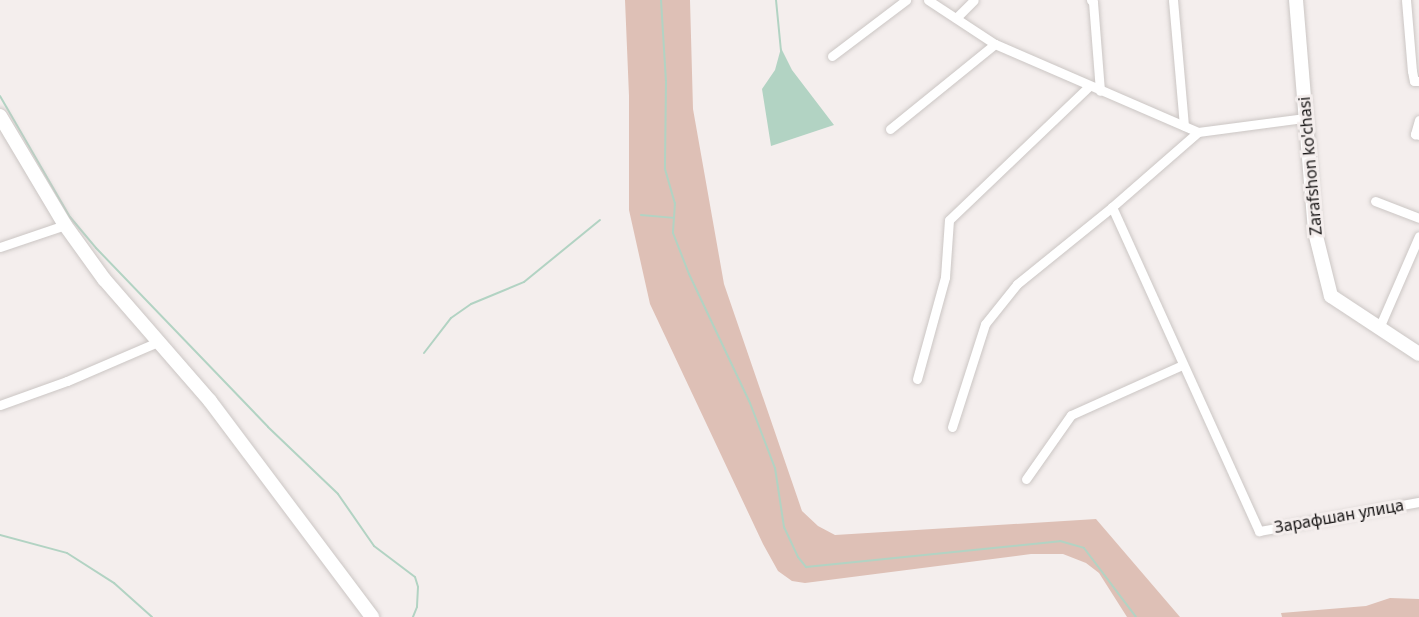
<!DOCTYPE html>
<meta charset="utf-8">
<style>
body{margin:0}
#map{position:relative;width:1419px;height:617px;overflow:hidden;background:#f4eeed;font-family:"Noto Sans",sans-serif}
div>[style]{position:absolute}
.green>*{inset:0;background:#dec0b6}
.water>*{inset:0;background:#b2d3c3}
.stream>*{height:2px;margin:-1px;padding:0 1px;transform-origin:1px;border-radius:1px;background:#b2d3c3}
.roads{filter:drop-shadow(0 0 2px #cbc6c4) drop-shadow(0 0 2px #cbc6c4)}
.street>*{height:9px;margin:-4.5px;padding:0 4.5px;transform-origin:4.5px;border-radius:4.5px;background:#fff}
.secondary>*{height:14px;margin:-7px;padding:0 7px;transform-origin:7px;border-radius:7px;background:#fff}
span{translate:-50% -50%;white-space:nowrap;text-align:center;line-height:1.15;-webkit-text-stroke:6px #f4eeed;paint-order:stroke}
.street-label{font-size:16px;color:#151313}
</style>
<div id="map">
<div class="green">
<i style="clip-path:polygon(625px 0,690px 0,693px 109px,724px 284px,802px 511px,818px 526px,835px 535px,1096px 519px,1180px 617px,1127px 617px,1099px 573px,1086px 563px,1063px 554px,1031px 554px,805px 583px,792px 581px,778px 571px,763px 544px,650px 304px,629px 210px,629px 96px)"></i>
<i style="clip-path:polygon(1390px 598px,1419px 599px,1419px 617px,1282px 617px,1281px 613px,1366px 606px)"></i>
</div>
<div class="water">
<i style="clip-path:polygon(781px 48px,792px 70px,834px 125px,771px 146px,762px 89px,775px 70px)"></i>
</div>
<div class="stream">
<i style="left:661px;top:0;width:81px;rotate:86.5deg"></i>
<i style="left:666px;top:81px;width:88px;rotate:90.7deg"></i>
<i style="left:665px;top:169px;width:35px;rotate:74deg"></i>
<i style="left:675px;top:203px;width:30px;rotate:94deg"></i>
<i style="left:673px;top:233px;width:44px;rotate:68.7deg"></i>
<i style="left:689px;top:274px;width:143px;rotate:64.7deg"></i>
<i style="left:750px;top:403px;width:70px;rotate:69deg"></i>
<i style="left:775px;top:468px;width:60px;rotate:81.3deg"></i>
<i style="left:784px;top:527px;width:33px;rotate:65deg"></i>
<i style="left:798px;top:557px;width:13px;rotate:51deg"></i>
<i style="left:806px;top:567px;width:255px;rotate:-5.8deg"></i>
<i style="left:1060px;top:541px;width:25px;rotate:16deg"></i>
<i style="left:1084px;top:548px;width:86px;rotate:53deg"></i>
<i style="left:776px;top:0;width:51px;rotate:84.4deg"></i>
<i style="left:0;top:96px;width:140px;rotate:60deg"></i>
<i style="left:70px;top:217px;width:40px;rotate:50deg"></i>
<i style="left:96px;top:248px;width:248px;rotate:46.1deg"></i>
<i style="left:268px;top:427px;width:97px;rotate:43.7deg"></i>
<i style="left:338px;top:494px;width:63px;rotate:55.3deg"></i>
<i style="left:374px;top:546px;width:51px;rotate:37.1deg"></i>
<i style="left:415px;top:577px;width:10px;rotate:73deg"></i>
<i style="left:418px;top:587px;width:20px;rotate:93deg"></i>
<i style="left:417px;top:607px;width:11px;rotate:112deg"></i>
<i style="left:641px;top:215px;width:33px;rotate:5deg"></i>
<i style="left:424px;top:353px;width:44px;rotate:-52.4deg"></i>
<i style="left:451px;top:318px;width:24px;rotate:-35deg"></i>
<i style="left:471px;top:304px;width:57px;rotate:-22.5deg"></i>
<i style="left:524px;top:282px;width:98px;rotate:-39.2deg"></i>
<i style="left:0;top:535px;width:69px;rotate:15deg"></i>
<i style="left:67px;top:553px;width:56px;rotate:32.6deg"></i>
<i style="left:114px;top:583px;width:51px;rotate:41.8deg"></i>
</div>
<div class="roads">
<div class="street">
<i style="left:928px;top:0;width:80px;rotate:33.3deg"></i>
<i style="left:995px;top:44px;width:221px;rotate:23.4deg"></i>
<i style="left:1198px;top:132px;width:108px;rotate:-7.5deg"></i>
<i style="left:1091px;top:0;width:3px;rotate:45deg"></i>
<i style="left:1093px;top:2px;width:89px;rotate:85.5deg"></i>
<i style="left:1173px;top:0;width:126px;rotate:85deg"></i>
<i style="left:1406px;top:0;width:71px;rotate:85.2deg"></i>
<i style="left:1412px;top:71px;width:10px;rotate:79deg"></i>
<i style="left:1414px;top:81px;width:5px"></i>
<i style="left:956px;top:18px;width:25px;rotate:-45deg"></i>
<i style="left:832px;top:56px;width:93px;rotate:-37.1deg"></i>
<i style="left:1419px;top:120px;width:15px;rotate:106deg"></i>
<i style="left:1415px;top:134px;width:4px;rotate:14deg"></i>
<i style="left:890px;top:129px;width:135px;rotate:-39deg"></i>
<i style="left:1198px;top:132px;width:114px;rotate:138.9deg"></i>
<i style="left:1112px;top:207px;width:356px;rotate:65.6deg"></i>
<i style="left:1259px;top:531px;width:163px;rotate:-10.3deg"></i>
<i style="left:1375px;top:201px;width:47px;rotate:21.1deg"></i>
<i style="left:0;top:247px;width:69px;rotate:-18.7deg"></i>
<i style="left:1379px;top:328px;width:100px;rotate:-66.5deg"></i>
<i style="left:917px;top:379px;width:106px;rotate:-74.6deg"></i>
<i style="left:945px;top:277px;width:57px;rotate:-86deg"></i>
<i style="left:949px;top:220px;width:194px;rotate:-43.7deg"></i>
<i style="left:0;top:405px;width:71px;rotate:-19.7deg"></i>
<i style="left:67px;top:381px;width:101px;rotate:-23.3deg"></i>
<i style="left:952px;top:427px;width:108px;rotate:-72.2deg"></i>
<i style="left:985px;top:324px;width:51px;rotate:-51.3deg"></i>
<i style="left:1017px;top:284px;width:122px;rotate:-39deg"></i>
<i style="left:1026px;top:479px;width:78px;rotate:-54.9deg"></i>
<i style="left:1071px;top:415px;width:122px;rotate:-24.2deg"></i>
</div>
<div class="secondary">
<i style="left:1296px;top:0;width:233px;rotate:85.3deg"></i>
<i style="left:1315px;top:232px;width:66px;rotate:76deg"></i>
<i style="left:1331px;top:296px;width:105px;rotate:33.4deg"></i>
<i style="left:0;top:116px;width:127px;rotate:59.2deg"></i>
<i style="left:65px;top:225px;width:67px;rotate:54.2deg"></i>
<i style="left:104px;top:279px;width:162px;rotate:49deg"></i>
<i style="left:210px;top:401px;width:270px;rotate:53.1deg"></i>
</div>
</div>
<div class="street-label">
<span style="left:1310px;top:166px;rotate:-95deg">Zarafshon ko'chasi</span>
<span style="left:1339px;top:516px;rotate:-10deg">Зарафшан улица</span>
</div>
</div>
